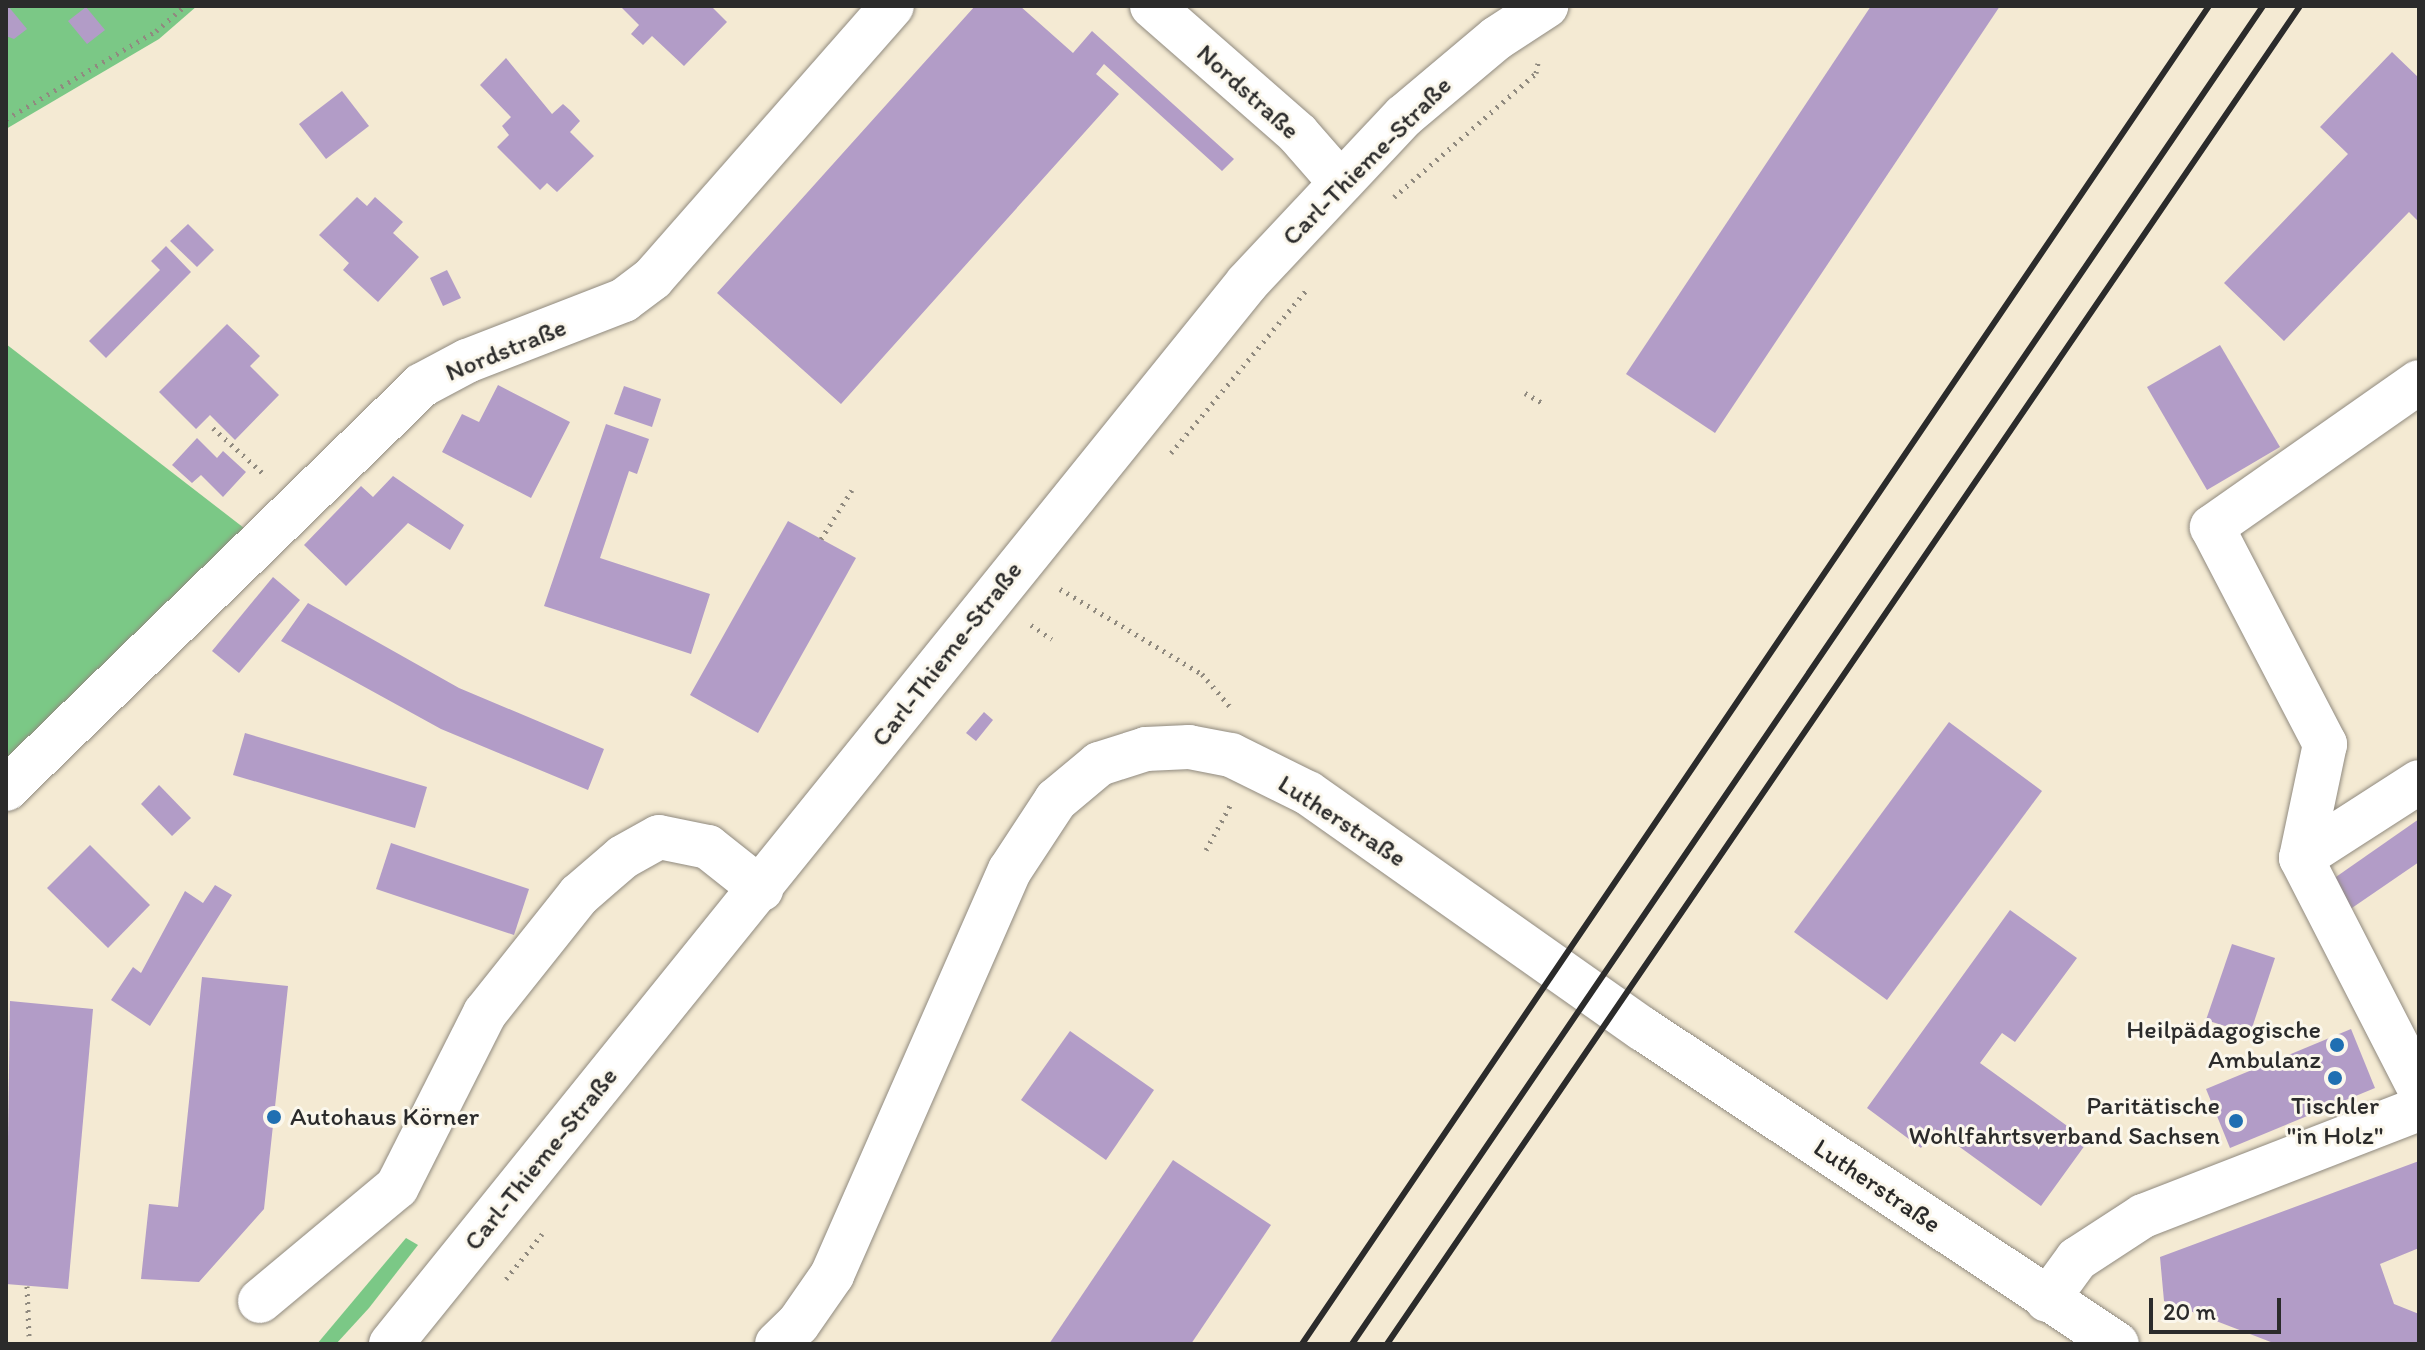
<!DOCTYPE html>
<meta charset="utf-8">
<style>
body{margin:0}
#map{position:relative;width:2425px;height:1350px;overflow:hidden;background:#f4ead3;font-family:Itim,sans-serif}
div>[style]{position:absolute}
.green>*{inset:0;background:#7bc886}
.building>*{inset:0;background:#b29cc7}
.path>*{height:5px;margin-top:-2.5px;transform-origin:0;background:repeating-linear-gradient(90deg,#908a7f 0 2px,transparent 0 8px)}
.roads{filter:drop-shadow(0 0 2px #908a7f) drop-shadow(0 0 2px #908a7f)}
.minor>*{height:44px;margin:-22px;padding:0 22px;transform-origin:22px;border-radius:22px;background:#fff}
.major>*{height:44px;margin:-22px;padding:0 22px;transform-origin:22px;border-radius:22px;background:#fff}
.rail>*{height:6px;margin:-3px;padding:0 3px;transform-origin:3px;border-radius:3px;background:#2b2b2b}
.dots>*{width:22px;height:22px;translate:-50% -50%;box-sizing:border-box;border:4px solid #fbf7ec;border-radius:50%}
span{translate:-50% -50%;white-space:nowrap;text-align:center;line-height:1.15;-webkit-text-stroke:6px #fbf7ec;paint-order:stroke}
.street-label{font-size:26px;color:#2b2b2b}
.poi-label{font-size:26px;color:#2b2b2b}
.right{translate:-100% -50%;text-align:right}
.left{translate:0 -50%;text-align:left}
.frame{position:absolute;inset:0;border:8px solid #2b2b2b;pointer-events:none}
.scale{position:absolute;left:2149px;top:1298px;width:132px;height:36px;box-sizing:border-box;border:4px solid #2b2b2b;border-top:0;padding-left:10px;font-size:24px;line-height:28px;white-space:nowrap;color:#2b2b2b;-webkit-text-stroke:6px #fbf7ec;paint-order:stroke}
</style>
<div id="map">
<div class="green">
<i style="clip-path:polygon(6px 6px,197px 6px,159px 39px,6px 129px)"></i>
<i style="clip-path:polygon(6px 344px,244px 528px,6px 771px)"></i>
<i style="clip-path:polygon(406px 1238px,418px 1245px,369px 1308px,336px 1344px,317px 1344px)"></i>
</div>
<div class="building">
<i style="clip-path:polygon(8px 6px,27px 29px,14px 39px,6px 36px)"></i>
<i style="clip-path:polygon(620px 6px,711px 6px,727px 22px,684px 66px,652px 36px,643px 45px,631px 34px,639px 25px)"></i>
<i style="clip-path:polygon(975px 6px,1020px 6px,1073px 53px,1092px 31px,1234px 159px,1222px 171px,1104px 64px,1096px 74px,1119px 94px,841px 404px,717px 293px)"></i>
<i style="clip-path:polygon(1871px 6px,2000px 6px,1715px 433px,1626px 374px)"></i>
<i style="clip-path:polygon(86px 7px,105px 30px,87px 44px,68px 21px)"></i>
<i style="clip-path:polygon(2392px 52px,2419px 78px,2419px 222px,2409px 212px,2284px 341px,2224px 283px,2348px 154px,2320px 127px)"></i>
<i style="clip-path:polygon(506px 58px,552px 114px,563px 104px,571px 111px,580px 121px,570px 132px,594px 156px,557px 192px,547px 183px,540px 190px,497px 147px,509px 135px,502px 126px,511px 117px,480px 85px)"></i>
<i style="clip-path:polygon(342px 91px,369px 126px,326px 159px,299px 124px)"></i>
<i style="clip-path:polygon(357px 197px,367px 206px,375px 197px,403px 222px,393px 233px,419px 257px,378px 302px,343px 270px,349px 263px,319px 235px)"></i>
<i style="clip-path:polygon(188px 224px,214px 250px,197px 267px,170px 241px)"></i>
<i style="clip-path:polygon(166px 246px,191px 272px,106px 358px,89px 341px,160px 270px,151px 261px)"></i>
<i style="clip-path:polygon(447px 270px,461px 298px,443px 306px,430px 278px)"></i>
<i style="clip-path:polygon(227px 324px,260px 356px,250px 366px,279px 395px,235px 440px,210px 415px,196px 429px,159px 392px)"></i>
<i style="clip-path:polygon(2220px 345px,2280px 447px,2207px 490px,2147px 387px)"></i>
<i style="clip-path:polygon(498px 385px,570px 422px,531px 498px,442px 452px,462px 414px,479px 422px)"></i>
<i style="clip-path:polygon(624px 386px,661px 399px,652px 427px,614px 414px)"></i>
<i style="clip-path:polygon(606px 424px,649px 439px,637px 474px,629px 471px,600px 558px,710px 594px,691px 654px,544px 606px)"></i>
<i style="clip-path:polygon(197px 438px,217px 458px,223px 451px,246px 472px,223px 497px,201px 475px,192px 483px,172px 465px)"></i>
<i style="clip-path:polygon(393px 476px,464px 525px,450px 550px,408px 523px,346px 586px,304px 545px,361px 486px,373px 497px)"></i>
<i style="clip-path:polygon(788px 521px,856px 558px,758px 733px,690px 695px)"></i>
<i style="clip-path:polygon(273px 577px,300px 600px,239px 673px,212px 651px)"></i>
<i style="clip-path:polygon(308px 603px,459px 688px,604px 749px,588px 790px,441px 729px,281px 641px)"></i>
<i style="clip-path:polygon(984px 712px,993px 720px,976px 741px,966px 733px)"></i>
<i style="clip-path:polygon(1949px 722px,2042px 791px,1887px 1000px,1794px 932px)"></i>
<i style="clip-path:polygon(245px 733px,427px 787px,415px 828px,233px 775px)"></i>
<i style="clip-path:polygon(159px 785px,191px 818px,172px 836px,141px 804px)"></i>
<i style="clip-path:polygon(2419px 819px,2419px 862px,2349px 910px,2333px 879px)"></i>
<i style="clip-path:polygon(391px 843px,529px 889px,514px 935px,376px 889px)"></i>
<i style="clip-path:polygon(90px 845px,150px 905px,108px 948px,47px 888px)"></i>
<i style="clip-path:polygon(215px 885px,232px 895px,150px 1026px,111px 1000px,133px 967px,141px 973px,185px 891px,203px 903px)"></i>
<i style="clip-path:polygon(2010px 910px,2077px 958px,2015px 1042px,2002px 1033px,1980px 1063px,2088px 1141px,2041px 1206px,1935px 1129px,1921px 1148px,1867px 1108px)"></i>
<i style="clip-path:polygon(2232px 944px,2275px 958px,2250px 1034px,2206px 1020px)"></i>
<i style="clip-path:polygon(202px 977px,288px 986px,264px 1209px,199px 1282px,141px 1279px,149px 1204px,178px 1207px)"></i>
<i style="clip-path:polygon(10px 1001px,93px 1009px,68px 1289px,6px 1284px)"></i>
<i style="clip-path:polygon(2351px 1029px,2375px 1088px,2230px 1148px,2206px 1089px)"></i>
<i style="clip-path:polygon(1070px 1031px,1154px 1090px,1106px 1160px,1021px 1100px)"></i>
<i style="clip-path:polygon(1173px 1160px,1271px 1225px,1191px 1344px,1049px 1344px)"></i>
<i style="clip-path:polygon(2419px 1161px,2419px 1248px,2380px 1264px,2394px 1304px,2419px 1314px,2419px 1344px,2276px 1344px,2164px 1301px,2160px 1257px)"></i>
</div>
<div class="path">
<i style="left:6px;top:119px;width:174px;rotate:-30.4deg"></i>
<i style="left:156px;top:31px;width:38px;rotate:-41deg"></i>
<i style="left:1394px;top:197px;width:189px;rotate:-41.1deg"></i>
<i style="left:1536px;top:73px;width:10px;rotate:-79deg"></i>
<i style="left:1525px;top:393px;width:22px;rotate:30deg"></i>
<i style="left:213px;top:428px;width:72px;rotate:42.2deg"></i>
<i style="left:1171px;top:453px;width:214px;rotate:-50.3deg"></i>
<i style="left:821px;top:539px;width:58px;rotate:-57.7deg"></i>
<i style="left:1060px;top:589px;width:165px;rotate:30.9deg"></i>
<i style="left:1202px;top:674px;width:46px;rotate:49.4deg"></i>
<i style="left:1031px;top:625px;width:25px;rotate:34deg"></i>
<i style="left:1206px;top:850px;width:55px;rotate:-61.6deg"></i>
<i style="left:506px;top:1279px;width:58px;rotate:-51.3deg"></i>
<i style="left:27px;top:1286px;width:50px;rotate:87.7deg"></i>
</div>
<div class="roads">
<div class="minor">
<i style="left:1152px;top:6px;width:194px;rotate:41.2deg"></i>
<i style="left:1298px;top:134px;width:64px;rotate:48.8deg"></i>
<i style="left:2419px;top:382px;width:253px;rotate:145deg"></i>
<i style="left:2212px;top:527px;width:245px;rotate:62.5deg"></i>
<i style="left:2325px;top:744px;width:116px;rotate:101.9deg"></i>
<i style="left:2301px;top:858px;width:259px;rotate:62.8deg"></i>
<i style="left:6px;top:789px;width:580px;rotate:-44.16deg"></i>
<i style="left:422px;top:385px;width:51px;rotate:-28.1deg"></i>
<i style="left:467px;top:361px;width:168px;rotate:-21.2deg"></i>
<i style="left:624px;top:300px;width:36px;rotate:-37deg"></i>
<i style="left:653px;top:278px;width:362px;rotate:-48.7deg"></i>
<i style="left:2301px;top:858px;width:140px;rotate:-32.8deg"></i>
<i style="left:2047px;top:1300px;width:51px;rotate:-53.8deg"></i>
<i style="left:2077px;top:1259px;width:79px;rotate:-33.1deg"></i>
<i style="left:2143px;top:1216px;width:296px;rotate:-21.2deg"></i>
<i style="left:260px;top:1301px;width:178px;rotate:-39.8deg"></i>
<i style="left:397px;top:1187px;width:195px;rotate:-63.2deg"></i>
<i style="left:485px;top:1013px;width:151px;rotate:-51.5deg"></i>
<i style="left:579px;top:895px;width:58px;rotate:-40.8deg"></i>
<i style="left:623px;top:857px;width:41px;rotate:-29.1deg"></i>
<i style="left:659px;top:837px;width:50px;rotate:11.5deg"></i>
<i style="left:708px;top:847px;width:68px;rotate:38.4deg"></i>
</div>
<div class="major">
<i style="left:391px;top:1344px;width:1363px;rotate:-51.1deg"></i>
<i style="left:1247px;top:283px;width:229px;rotate:-46.8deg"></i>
<i style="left:1404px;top:116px;width:121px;rotate:-40deg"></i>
<i style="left:1497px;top:38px;width:59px;rotate:-33.1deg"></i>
<i style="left:777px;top:1344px;width:29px;rotate:-44deg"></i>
<i style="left:798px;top:1324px;width:60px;rotate:-55.2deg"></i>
<i style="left:832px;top:1275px;width:442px;rotate:-66.3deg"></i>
<i style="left:1010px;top:870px;width:84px;rotate:-56.7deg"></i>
<i style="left:1056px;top:800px;width:56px;rotate:-39.9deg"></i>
<i style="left:1099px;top:764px;width:49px;rotate:-17.7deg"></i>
<i style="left:1146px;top:749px;width:43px;rotate:-2.7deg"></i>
<i style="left:1189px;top:747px;width:43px;rotate:10.8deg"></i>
<i style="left:1231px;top:755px;width:86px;rotate:26.3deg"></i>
<i style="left:1308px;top:793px;width:410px;rotate:35.2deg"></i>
<i style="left:1643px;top:1029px;width:569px;rotate:33.61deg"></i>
</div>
</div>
<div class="rail">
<i style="left:1302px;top:1344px;width:1616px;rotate:-55.87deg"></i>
<i style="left:1352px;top:1344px;width:1619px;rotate:-55.75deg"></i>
<i style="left:1387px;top:1344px;width:1620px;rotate:-55.69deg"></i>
</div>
<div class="dots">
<i style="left:2337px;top:1045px;background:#1f6fb2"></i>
<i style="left:2335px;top:1078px;background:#1f6fb2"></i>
<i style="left:274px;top:1117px;background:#1f6fb2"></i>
<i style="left:2236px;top:1121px;background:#1f6fb2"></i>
</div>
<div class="street-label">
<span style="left:1248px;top:92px;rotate:42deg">Nordstraße</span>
<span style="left:1367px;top:161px;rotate:-45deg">Carl-Thieme-Straße</span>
<span style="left:506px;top:350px;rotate:-22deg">Nordstraße</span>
<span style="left:947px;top:654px;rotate:-52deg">Carl-Thieme-Straße</span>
<span style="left:1342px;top:821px;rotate:33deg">Lutherstraße</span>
<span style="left:541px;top:1159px;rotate:-51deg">Carl-Thieme-Straße</span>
<span style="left:1877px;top:1186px;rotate:34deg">Lutherstraße</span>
</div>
<div class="poi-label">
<span class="right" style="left:2321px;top:1045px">Heilpädagogische<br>Ambulanz</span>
<span class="right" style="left:2220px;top:1121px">Paritätische<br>Wohlfahrtsverband Sachsen</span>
<span style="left:2335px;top:1121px">Tischler<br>"in Holz"</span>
<span class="left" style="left:290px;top:1117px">Autohaus Körner</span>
</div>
<div class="frame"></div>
<div class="scale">20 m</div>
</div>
